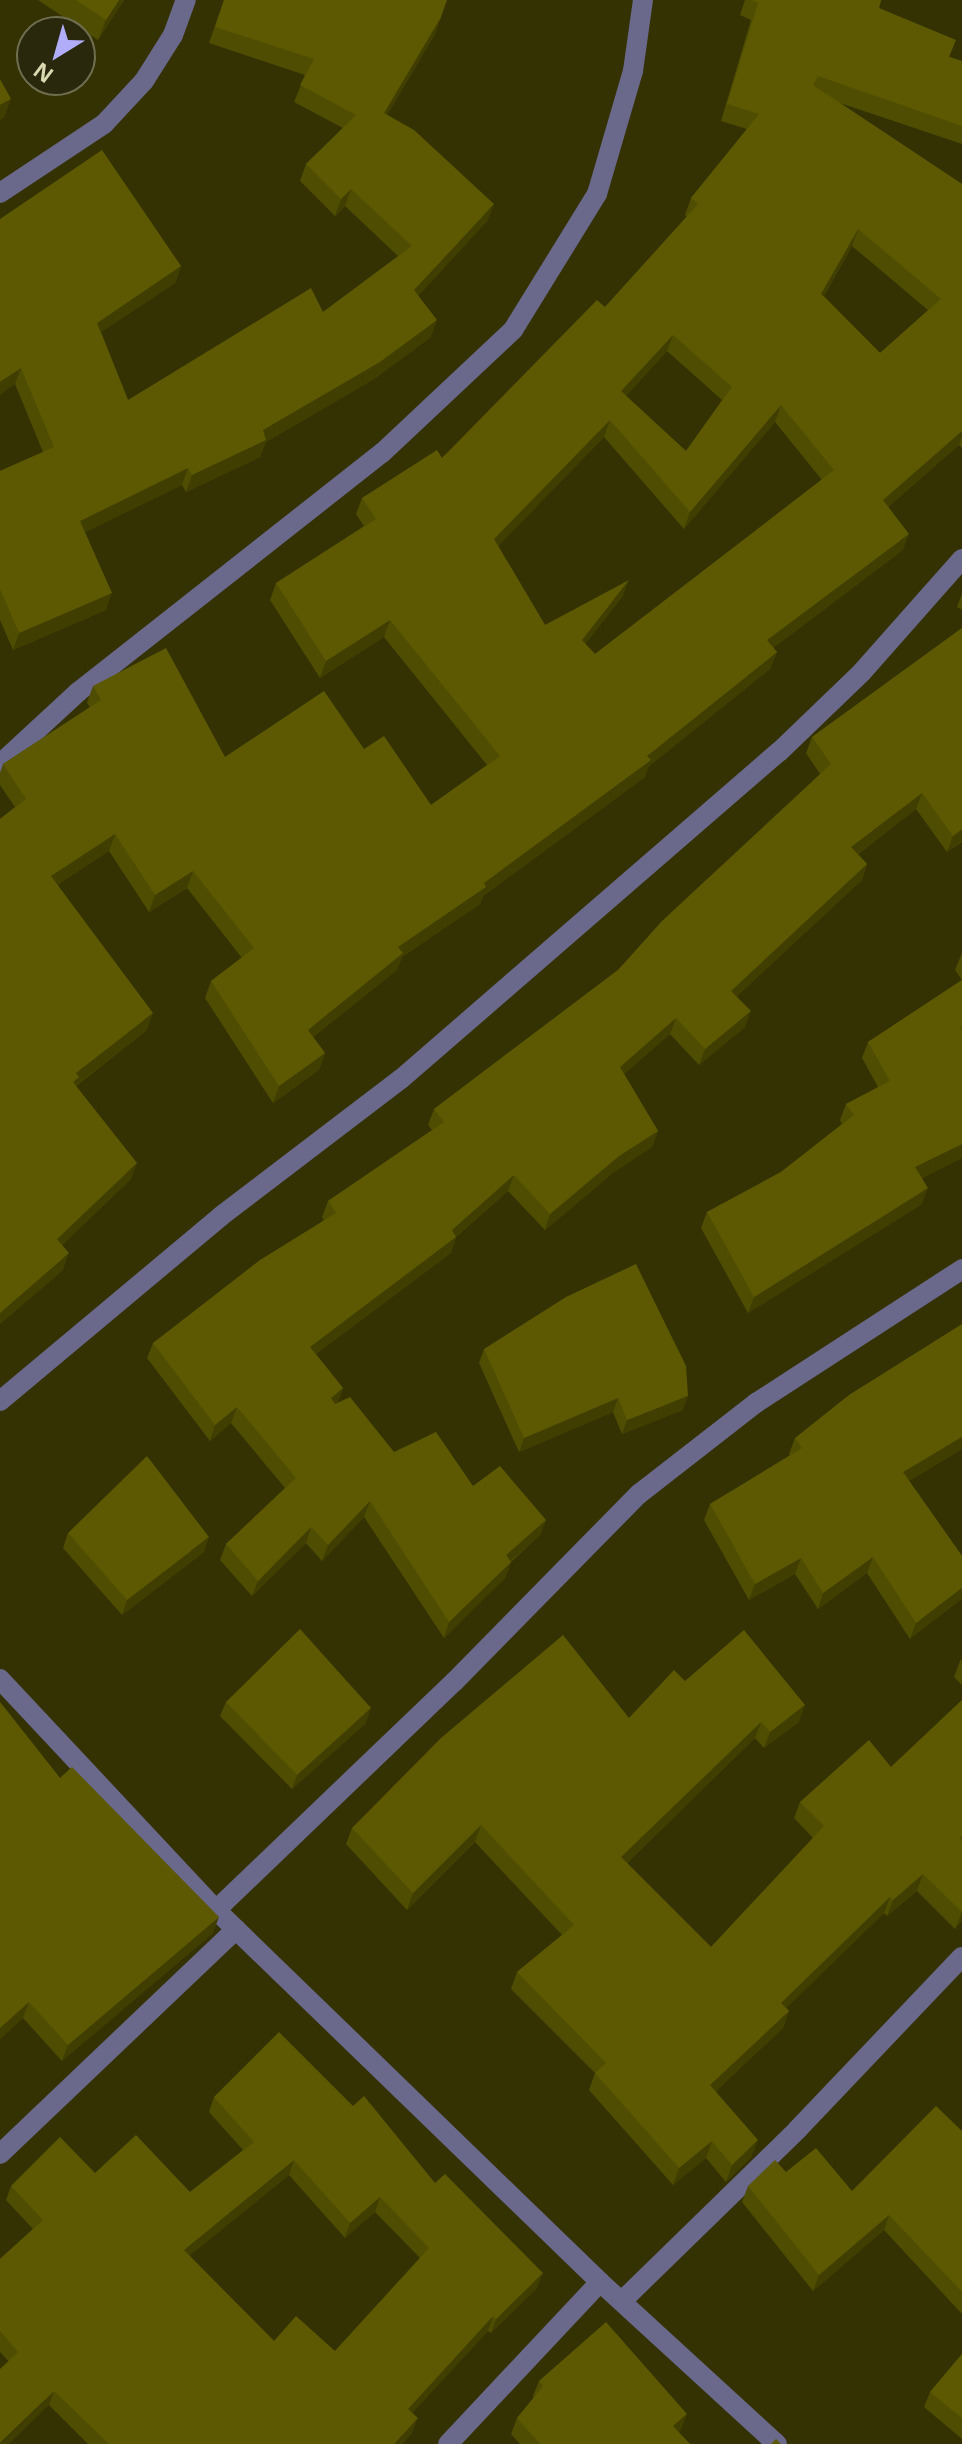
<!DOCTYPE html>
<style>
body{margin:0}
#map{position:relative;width:962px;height:2444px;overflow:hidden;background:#343203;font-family:"Noto Sans",sans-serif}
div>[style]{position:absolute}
.minor>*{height:20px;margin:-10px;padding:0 10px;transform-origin:10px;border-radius:10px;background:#6a688b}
.wall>*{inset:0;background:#4f4d02}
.shaded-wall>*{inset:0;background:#403e01}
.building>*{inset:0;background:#5c5902}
span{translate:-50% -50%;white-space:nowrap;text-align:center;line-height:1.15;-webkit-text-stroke:8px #29280d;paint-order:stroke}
.north{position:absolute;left:16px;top:16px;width:80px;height:80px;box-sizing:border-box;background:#29280d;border:2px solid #6f6e4f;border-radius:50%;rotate:217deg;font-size:22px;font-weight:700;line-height:32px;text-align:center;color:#d9d8b1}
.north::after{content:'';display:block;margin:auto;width:28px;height:36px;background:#b2adf9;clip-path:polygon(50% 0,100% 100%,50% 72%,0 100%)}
</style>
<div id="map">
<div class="minor">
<i style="left:0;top:193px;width:125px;rotate:-33.6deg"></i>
<i style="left:104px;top:124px;width:59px;rotate:-47.1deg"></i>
<i style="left:144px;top:81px;width:54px;rotate:-57.8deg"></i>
<i style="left:173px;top:35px;width:37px;rotate:-70deg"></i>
<i style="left:0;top:764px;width:106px;rotate:-42.7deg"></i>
<i style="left:78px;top:692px;width:387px;rotate:-38.2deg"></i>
<i style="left:382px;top:453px;width:180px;rotate:-43.2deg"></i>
<i style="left:513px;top:330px;width:160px;rotate:-58.3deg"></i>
<i style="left:597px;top:194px;width:128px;rotate:-73.7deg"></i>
<i style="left:633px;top:71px;width:72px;rotate:-82deg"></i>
<i style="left:0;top:1401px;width:288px;rotate:-39.9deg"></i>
<i style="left:221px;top:1216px;width:226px;rotate:-37.3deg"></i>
<i style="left:401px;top:1079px;width:500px;rotate:-40.9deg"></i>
<i style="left:779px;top:752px;width:115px;rotate:-43.9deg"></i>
<i style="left:862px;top:672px;width:151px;rotate:-48.5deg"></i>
<i style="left:0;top:1679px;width:316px;rotate:46.9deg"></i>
<i style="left:216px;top:1910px;width:535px;rotate:44.09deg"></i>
<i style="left:600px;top:2282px;width:240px;rotate:42.5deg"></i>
<i style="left:216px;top:1910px;width:330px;rotate:-43.8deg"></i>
<i style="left:454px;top:1682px;width:264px;rotate:-45.5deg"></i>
<i style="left:639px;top:1494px;width:148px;rotate:-37.9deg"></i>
<i style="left:756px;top:1403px;width:246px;rotate:-33deg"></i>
<i style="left:0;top:2154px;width:326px;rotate:-43.6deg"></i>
<i style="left:622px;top:2301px;width:245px;rotate:-44.3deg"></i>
<i style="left:797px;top:2130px;width:239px;rotate:-46.4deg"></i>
<i style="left:448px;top:2444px;width:222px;rotate:-46.8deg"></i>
</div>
<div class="wall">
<i style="clip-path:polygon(38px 0,124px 0,98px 40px)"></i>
<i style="clip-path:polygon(224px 0,441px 17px,435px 34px,387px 115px,488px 220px,418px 296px,431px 337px,374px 379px,266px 442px,260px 457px,186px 492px,182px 485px,85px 532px,106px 610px,13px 650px,0 620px,0 471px,43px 452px,15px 384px,0 219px,181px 266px,175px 283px,101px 332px,128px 400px,323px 312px,398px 256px,345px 206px,335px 216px,300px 181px,306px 164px,343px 128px,294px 102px,305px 75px,209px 43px)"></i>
<i style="clip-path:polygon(evenodd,745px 0,881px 0,879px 8px,950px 57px,962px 61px,962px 144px,840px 103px,962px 184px,962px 448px,959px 445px,888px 507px,903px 550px,773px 648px,777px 652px,770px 669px,648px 767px,645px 777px,483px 896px,480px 904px,402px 957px,397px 970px,313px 1037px,325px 1053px,319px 1070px,273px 1103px,205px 998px,211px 981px,242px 958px,187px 888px,149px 912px,109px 851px,57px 885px,147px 1030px,76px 1086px,131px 1179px,62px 1245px,63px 1270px,0 1324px,0 819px,15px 807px,0 785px,0 773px,3px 764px,90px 707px,87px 703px,93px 686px,225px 757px,364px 749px,431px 805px,487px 765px,384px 637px,320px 678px,270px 600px,276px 583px,364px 526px,356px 514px,362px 498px,442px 458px,605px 307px,687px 217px,685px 215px,691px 198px,747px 129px,721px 121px,751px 20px,740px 15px,745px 0,852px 246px,928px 310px,880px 353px,824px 296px,852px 246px,745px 0,667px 351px,722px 400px,686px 451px,626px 396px,667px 351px,745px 0,775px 422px,822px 480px,595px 654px,585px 644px,623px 596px,545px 625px,498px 546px,604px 437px,684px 529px,775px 422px)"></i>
<i style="clip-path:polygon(962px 594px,962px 610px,957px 607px)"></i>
<i style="clip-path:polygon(962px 628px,962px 842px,947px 852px,916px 809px,858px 854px,867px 864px,862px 880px,737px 996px,745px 1027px,699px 1065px,670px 1034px,624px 1074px,658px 1131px,652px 1147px,614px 1172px,545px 1230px,508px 1191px,456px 1237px,451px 1253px,316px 1354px,343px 1388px,338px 1402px,394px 1452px,546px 1520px,540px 1535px,511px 1562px,505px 1578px,444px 1638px,364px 1517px,322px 1561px,306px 1543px,252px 1596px,220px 1560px,226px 1544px,285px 1488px,231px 1423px,210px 1441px,147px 1358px,153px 1343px,324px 1220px,322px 1217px,328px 1201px,432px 1130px,428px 1125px,434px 1109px,618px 970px,820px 774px,806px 753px,812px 737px)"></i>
<i style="clip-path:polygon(962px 953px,962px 1158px,922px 1178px,922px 1204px,748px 1313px,701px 1228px,707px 1212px,781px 1172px,842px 1124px,840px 1120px,846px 1104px,878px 1087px,862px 1058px,868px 1042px,962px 980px,955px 970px)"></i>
<i style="clip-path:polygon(484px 1349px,683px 1410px,622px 1434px,613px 1412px,519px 1452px,479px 1363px)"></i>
<i style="clip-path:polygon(795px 1438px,962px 1449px,909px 1481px,962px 1556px,910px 1639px,867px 1573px,818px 1609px,795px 1574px,749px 1600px,704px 1520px,710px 1504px,790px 1456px,789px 1454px)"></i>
<i style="clip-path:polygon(68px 1533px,204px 1552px,122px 1615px,63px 1548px)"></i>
<i style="clip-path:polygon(962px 1659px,962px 1685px,954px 1677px,960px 1661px)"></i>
<i style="clip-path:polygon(685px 1681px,799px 1722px,764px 1748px,755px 1738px,627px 1863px,711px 1947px,813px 1838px,794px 1818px,800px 1802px,891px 1767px,962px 1700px,962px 1921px,955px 1929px,917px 1891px,887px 1916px,884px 1913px,786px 2008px,789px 2011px,783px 2028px,716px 2091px,752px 2156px,726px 2182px,706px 2158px,673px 2185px,589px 2090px,595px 2073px,511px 1989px,517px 1972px,562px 1935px,475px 1842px,407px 1910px,346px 1844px,352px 1828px,629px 1718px)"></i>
<i style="clip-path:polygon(0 1702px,60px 1778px,213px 1933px,62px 2061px,23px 2018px,0 2039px)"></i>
<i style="clip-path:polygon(226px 1702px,366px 1723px,292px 1789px,220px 1716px)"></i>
<i style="clip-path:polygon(evenodd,214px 2097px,353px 2106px,435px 2183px,537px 2288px,491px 2333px,488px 2331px,412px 2413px,412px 2433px,402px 2444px,88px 2444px,49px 2405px,0 2352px,0 2259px,33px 2229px,6px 2200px,11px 2186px,95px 2173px,190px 2192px,243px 2150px,209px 2112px,214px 2097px,289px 2175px,345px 2238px,375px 2212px,420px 2258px,335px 2351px,274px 2341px,189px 2256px,289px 2175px)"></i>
<i style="clip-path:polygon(962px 2131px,962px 2314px,884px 2230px,813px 2291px,742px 2202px,748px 2186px,786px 2172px,852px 2191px)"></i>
<i style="clip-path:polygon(962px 2354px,962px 2439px,924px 2407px,930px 2392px)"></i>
<i style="clip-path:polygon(539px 2381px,681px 2430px,678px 2432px,690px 2444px,520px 2444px,511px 2434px,517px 2418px,534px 2398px,533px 2396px)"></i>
</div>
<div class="shaded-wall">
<i style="clip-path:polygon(119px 0,124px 0,98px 40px,106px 20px)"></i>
<i style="clip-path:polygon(441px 17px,435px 34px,378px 130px,384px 113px)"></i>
<i style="clip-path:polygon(11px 99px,4px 118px,0 120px,0 105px)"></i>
<i style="clip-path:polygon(351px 189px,345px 206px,335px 216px,341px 199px)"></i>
<i style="clip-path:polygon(494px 204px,488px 220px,408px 307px,414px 290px)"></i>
<i style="clip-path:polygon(858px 229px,852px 246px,815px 311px,821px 294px)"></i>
<i style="clip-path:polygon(181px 266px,175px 283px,91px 339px,97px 323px)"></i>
<i style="clip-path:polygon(437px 320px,431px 337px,374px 379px,266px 442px,260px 457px,186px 492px,192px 475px)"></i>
<i style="clip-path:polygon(673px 335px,667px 351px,615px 408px,621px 391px)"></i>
<i style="clip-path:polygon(21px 368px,15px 384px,0 395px,0 382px)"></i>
<i style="clip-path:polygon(781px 405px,775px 422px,684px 529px,690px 512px)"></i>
<i style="clip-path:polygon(610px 420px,604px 437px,488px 556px,494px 539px)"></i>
<i style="clip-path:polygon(962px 431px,962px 436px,959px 445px,877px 517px,883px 500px)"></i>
<i style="clip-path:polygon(188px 468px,182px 485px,74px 538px,80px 521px)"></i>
<i style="clip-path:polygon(909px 534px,903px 550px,761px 657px,767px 640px)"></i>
<i style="clip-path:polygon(629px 580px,623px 596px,575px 657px,582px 640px)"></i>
<i style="clip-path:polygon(112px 593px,106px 610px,13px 650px,19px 633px)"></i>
<i style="clip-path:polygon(390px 620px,384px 637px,320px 678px,326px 661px)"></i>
<i style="clip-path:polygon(777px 652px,770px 669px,648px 767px,645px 777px,483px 896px,480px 904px,402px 957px,397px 970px,301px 1047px,308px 1030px,398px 947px,484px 883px,647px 756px)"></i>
<i style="clip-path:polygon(922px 793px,916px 809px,845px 863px,851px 847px)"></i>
<i style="clip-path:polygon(962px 829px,962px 841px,947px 852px,953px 836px)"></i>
<i style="clip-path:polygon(115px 834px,109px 851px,45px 893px,51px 876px)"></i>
<i style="clip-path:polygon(867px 864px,862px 880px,725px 1007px,731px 991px)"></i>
<i style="clip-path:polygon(193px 871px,187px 888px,149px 912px,155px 895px)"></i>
<i style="clip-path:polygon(751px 1011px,745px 1027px,699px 1065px,705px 1049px)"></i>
<i style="clip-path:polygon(153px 1013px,147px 1030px,76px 1085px,73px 1094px,66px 1098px,76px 1073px)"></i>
<i style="clip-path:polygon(676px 1018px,670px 1034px,614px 1083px,620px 1067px)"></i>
<i style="clip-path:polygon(325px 1053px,319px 1070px,273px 1103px,279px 1086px)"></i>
<i style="clip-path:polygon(658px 1131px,652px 1147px,614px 1172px,545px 1230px,550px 1214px,619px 1156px)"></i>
<i style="clip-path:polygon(962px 1144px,962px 1158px,909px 1184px,915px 1167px)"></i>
<i style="clip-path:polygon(137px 1163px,131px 1179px,51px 1256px,57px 1239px)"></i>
<i style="clip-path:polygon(514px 1175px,508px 1191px,452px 1240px,456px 1237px,451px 1253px,304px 1363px,310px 1347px,452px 1230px)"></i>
<i style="clip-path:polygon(928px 1188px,922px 1204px,748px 1313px,754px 1297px)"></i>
<i style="clip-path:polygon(69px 1253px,63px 1270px,0 1324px,0 1313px)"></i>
<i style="clip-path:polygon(343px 1388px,338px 1404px,325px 1414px,331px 1398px)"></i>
<i style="clip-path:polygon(688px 1396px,683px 1410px,622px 1434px,627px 1420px)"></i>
<i style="clip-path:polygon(618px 1398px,613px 1412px,519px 1452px,524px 1438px)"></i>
<i style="clip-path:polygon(237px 1407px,231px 1423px,210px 1441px,215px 1425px)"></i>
<i style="clip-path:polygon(962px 1437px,962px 1449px,897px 1488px,903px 1472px)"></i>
<i style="clip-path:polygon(370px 1501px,364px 1517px,322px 1561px,328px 1545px)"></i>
<i style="clip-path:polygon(546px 1520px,540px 1535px,500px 1570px,506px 1555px)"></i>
<i style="clip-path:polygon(311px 1527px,306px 1543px,252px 1596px,258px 1581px)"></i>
<i style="clip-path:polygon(209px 1537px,204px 1552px,122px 1615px,127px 1600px)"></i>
<i style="clip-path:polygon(873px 1557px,867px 1573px,818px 1609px,823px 1593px)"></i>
<i style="clip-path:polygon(801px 1558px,795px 1574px,749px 1600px,755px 1584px)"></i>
<i style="clip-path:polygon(511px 1562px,505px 1578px,444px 1638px,449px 1622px)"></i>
<i style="clip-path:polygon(962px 1588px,962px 1599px,910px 1639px,916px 1623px)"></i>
<i style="clip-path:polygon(805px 1705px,799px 1722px,764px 1748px,770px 1732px)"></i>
<i style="clip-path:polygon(371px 1708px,366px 1723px,292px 1789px,297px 1775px)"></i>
<i style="clip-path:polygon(761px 1722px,755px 1738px,615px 1874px,621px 1857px)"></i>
<i style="clip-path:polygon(481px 1825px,475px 1842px,407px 1910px,413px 1893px)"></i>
<i style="clip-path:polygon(923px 1874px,917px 1891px,887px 1916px,893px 1900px)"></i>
<i style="clip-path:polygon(890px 1897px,884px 1913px,775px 2019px,781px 2003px)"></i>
<i style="clip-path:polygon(962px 1912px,962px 1921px,955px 1929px)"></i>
<i style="clip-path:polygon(219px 1917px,213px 1933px,62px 2061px,68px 2045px)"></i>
<i style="clip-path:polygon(29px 2002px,23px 2018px,0 2039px,0 2028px)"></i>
<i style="clip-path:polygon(789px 2011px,783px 2028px,704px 2102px,710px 2085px)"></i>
<i style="clip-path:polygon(758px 2140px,752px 2156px,726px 2182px,732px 2165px)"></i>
<i style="clip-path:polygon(712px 2141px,706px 2158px,673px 2185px,679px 2168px)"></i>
<i style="clip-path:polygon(294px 2160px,289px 2175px,178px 2265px,184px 2250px)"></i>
<i style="clip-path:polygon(380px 2197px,375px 2212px,345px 2238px,350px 2223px)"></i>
<i style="clip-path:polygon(889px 2215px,884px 2230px,813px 2291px,819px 2275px)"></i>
<i style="clip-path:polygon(543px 2273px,537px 2288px,491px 2333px,496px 2319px)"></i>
<i style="clip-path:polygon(493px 2316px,488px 2331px,402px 2424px,408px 2409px)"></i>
<i style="clip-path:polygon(54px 2391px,49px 2405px,9px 2444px,0 2444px)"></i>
<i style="clip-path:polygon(687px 2414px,681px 2430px,667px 2442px,673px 2426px)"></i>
<i style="clip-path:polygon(418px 2418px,412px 2433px,402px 2444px,394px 2444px)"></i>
</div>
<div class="building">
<i style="clip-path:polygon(76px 0,119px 0,106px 20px)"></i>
<i style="clip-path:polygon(224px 0,447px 0,441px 17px,384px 113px,414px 130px,494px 204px,414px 290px,437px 320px,380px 362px,263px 430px,266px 440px,192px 475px,188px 468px,80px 521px,112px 593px,19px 633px,0 589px,0 471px,54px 447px,21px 368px,0 382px,0 219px,102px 150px,181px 266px,97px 323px,128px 400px,311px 288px,323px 312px,412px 246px,351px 189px,341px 199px,306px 164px,356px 115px,300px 85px,314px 59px,215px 27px)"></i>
<i style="clip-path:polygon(evenodd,751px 0,881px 0,879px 8px,956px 40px,949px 57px,962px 61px,962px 126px,818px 76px,813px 85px,962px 184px,962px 431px,883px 500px,909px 534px,767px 640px,777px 652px,647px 756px,651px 760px,484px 883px,486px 887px,398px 947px,403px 953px,308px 1030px,325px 1053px,279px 1086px,211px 981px,254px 948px,193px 871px,155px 895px,115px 834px,51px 876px,153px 1013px,76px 1073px,79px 1077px,73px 1082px,137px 1163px,57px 1239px,69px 1253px,0 1313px,0 819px,26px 799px,3px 764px,101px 700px,93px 686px,166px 648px,225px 757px,324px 691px,364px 749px,384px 736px,431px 805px,500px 756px,390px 620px,326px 661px,276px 583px,376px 519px,362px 498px,437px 450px,442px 458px,597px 300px,605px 307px,698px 204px,691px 198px,759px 114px,727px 104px,758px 3px,751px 0,858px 229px,941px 299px,880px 353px,821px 294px,858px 229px,751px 0,673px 335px,732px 387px,686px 451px,621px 391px,673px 335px,751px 0,781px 405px,834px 470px,595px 654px,582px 640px,629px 580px,545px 625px,494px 539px,610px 420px,690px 512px,781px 405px)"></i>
<i style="clip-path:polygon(0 79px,11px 99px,0 105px)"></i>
<i style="clip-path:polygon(962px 628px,962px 829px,953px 836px,922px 793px,851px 847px,867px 864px,731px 991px,751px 1011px,705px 1049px,676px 1018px,620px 1067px,658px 1131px,619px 1156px,550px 1214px,514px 1175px,452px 1230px,456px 1237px,310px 1347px,343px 1388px,331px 1398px,335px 1404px,350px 1397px,394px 1452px,436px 1432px,473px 1486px,500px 1466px,546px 1520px,506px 1555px,511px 1562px,449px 1622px,370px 1501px,328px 1545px,311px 1527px,258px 1581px,226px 1544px,296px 1478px,237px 1407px,215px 1425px,153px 1343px,260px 1260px,336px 1213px,328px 1201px,444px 1122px,434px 1109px,618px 970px,662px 921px,831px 764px,812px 737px)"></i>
<i style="clip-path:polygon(962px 980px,962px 1026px,960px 1027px,962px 1031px,962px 1144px,915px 1167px,928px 1188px,754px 1297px,707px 1212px,781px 1172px,854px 1115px,846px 1104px,890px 1081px,868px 1042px)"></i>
<i style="clip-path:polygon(636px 1264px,686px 1366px,688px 1396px,627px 1420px,618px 1398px,524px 1438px,484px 1349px,566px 1297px)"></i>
<i style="clip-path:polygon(962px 1324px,962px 1437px,903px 1472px,962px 1556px,962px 1588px,916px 1623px,873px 1557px,823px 1593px,801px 1558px,755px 1584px,710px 1504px,802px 1448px,795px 1438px,849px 1395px)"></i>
<i style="clip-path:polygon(147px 1456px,209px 1537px,127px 1600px,68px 1533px)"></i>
<i style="clip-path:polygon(300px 1629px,371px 1708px,297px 1775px,226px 1702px)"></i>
<i style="clip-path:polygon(744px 1630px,805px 1705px,770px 1732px,761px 1722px,621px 1857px,711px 1947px,824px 1826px,800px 1802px,869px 1740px,891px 1767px,962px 1700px,962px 1836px,959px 1838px,962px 1842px,962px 1912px,923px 1874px,893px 1900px,890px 1897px,781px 2003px,789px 2011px,710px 2085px,758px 2140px,732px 2165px,712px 2141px,679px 2168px,595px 2073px,606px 2063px,517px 1972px,574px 1925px,481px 1825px,413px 1893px,352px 1828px,441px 1738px,563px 1635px,629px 1718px,674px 1670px,685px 1681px)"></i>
<i style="clip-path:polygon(0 1702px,60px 1778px,72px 1767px,219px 1917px,68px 2045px,29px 2002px,0 2028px)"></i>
<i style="clip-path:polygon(evenodd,279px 2032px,353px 2106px,364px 2096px,435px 2183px,445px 2174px,543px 2273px,496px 2319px,493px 2316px,408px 2409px,418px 2418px,394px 2444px,109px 2444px,54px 2391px,0 2443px,0 2369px,18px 2352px,0 2331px,0 2259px,43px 2220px,11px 2186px,60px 2137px,95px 2173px,136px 2135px,190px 2192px,254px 2142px,214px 2097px,279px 2032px,294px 2160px,350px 2223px,380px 2197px,429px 2248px,335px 2351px,296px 2316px,274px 2341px,184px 2250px,294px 2160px)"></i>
<i style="clip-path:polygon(936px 2106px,962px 2131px,962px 2292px,889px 2215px,819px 2275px,748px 2186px,775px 2160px,786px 2172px,816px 2148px,852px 2191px)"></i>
<i style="clip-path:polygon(606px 2322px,687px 2414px,673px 2426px,690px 2444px,540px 2444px,517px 2418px,543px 2386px,539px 2381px)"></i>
<i style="clip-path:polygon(962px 2354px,962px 2418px,930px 2392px)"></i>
<i style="clip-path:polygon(776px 2439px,781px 2444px,771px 2444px)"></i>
</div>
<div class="north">N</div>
</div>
